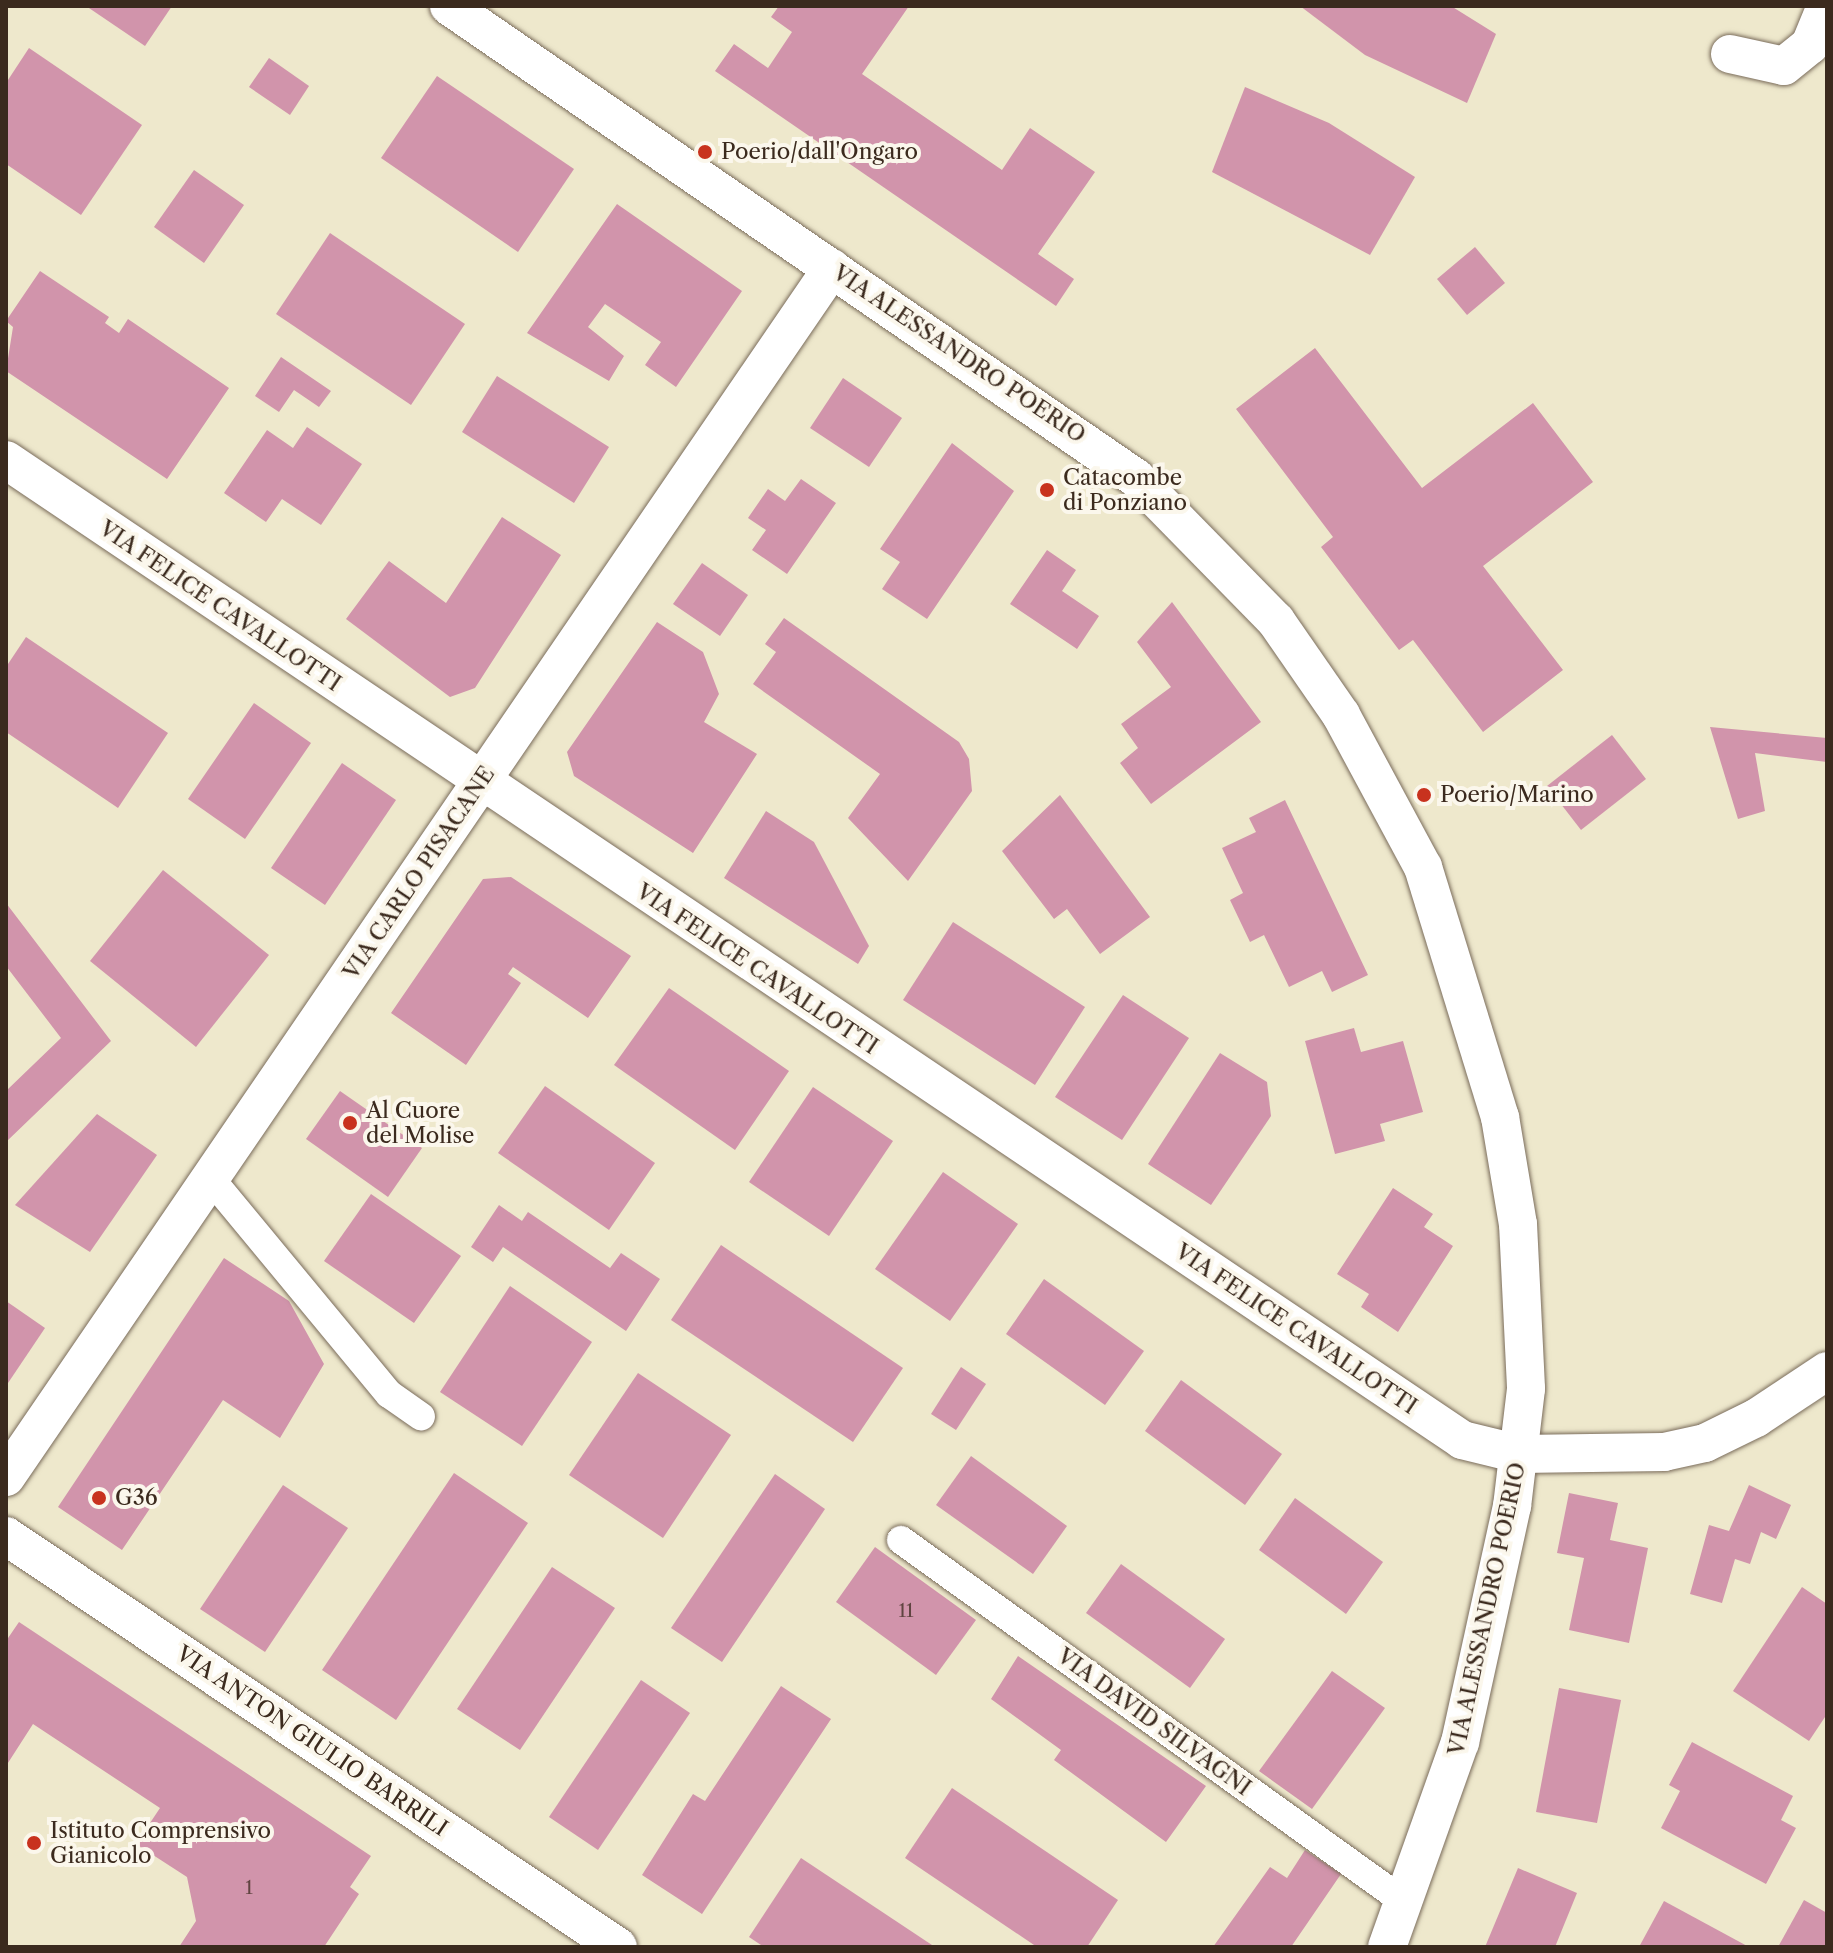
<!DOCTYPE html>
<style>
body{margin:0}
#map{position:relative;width:1833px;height:1953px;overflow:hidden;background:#eee8cc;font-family:"Libre Caslon Text",serif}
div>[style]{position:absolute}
.building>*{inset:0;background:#d194ab}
.roads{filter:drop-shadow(0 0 2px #7a6c5b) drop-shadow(0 0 2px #7a6c5b)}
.pedestrian>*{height:28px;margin:-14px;padding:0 14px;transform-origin:14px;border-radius:14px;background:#fff}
.minor>*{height:38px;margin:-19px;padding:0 19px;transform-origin:19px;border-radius:19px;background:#fff}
.dots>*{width:22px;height:22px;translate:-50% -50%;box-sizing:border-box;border:4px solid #fbf7ec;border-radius:50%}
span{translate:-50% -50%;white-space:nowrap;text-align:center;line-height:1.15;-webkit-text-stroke:8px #fbf7ec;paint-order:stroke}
.number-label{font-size:18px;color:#604441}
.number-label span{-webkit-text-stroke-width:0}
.poi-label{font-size:22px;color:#3b2a1e}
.left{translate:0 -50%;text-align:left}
.street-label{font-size:22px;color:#3b2a1e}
.frame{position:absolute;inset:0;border:8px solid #3b2a1e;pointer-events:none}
</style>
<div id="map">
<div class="building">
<i style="clip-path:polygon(86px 6px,172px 6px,145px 46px)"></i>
<i style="clip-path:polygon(779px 6px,909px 6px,862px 74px,1002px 170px,1030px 128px,1095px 172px,1038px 254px,1074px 279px,1056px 306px,715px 71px,734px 44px,768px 68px,792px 32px,771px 17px)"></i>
<i style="clip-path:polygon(1300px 6px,1451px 6px,1496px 34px,1467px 103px,1365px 55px)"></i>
<i style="clip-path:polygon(29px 48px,142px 125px,81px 215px,6px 164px,6px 83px)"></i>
<i style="clip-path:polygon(269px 58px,309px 86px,290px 115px,249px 87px)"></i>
<i style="clip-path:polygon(437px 76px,574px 169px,518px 252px,381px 158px)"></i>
<i style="clip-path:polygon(1245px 87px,1329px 123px,1415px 177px,1370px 255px,1212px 172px)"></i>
<i style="clip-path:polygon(194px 170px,244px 205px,204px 263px,154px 227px)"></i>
<i style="clip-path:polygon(617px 204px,742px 291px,676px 387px,645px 365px,661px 342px,605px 304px,588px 327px,624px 356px,609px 381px,527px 333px)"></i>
<i style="clip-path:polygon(330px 233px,465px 324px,411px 405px,276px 314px)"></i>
<i style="clip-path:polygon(1475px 247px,1505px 283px,1467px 315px,1437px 279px)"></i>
<i style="clip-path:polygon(40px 271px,109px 317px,105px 323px,119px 333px,128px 319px,229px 388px,167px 479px,6px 371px,13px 327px,6px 321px)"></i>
<i style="clip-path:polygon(1315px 348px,1422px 488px,1533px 403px,1593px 482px,1483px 566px,1563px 670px,1483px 732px,1413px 640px,1399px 650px,1321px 547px,1333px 537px,1236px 409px)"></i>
<i style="clip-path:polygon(281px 357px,331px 391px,319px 407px,294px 390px,279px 412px,255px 396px)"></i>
<i style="clip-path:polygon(497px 376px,609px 447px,574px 503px,462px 432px)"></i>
<i style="clip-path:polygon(843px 378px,902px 418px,869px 467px,810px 428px)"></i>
<i style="clip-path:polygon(307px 427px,362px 464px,321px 525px,282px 499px,266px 522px,224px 493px,267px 430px,293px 448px)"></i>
<i style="clip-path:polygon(952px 443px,1014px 491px,927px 619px,882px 589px,900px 562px,880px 549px)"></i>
<i style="clip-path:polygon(801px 479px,836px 503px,787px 574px,752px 550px,766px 530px,748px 518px,768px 489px,785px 501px)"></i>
<i style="clip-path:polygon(502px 517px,561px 555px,475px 688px,450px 697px,346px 619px,389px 561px,446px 603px)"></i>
<i style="clip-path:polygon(1047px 550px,1076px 570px,1062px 591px,1099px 616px,1077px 649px,1010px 604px)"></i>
<i style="clip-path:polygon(702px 563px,748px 595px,720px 636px,673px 604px)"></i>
<i style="clip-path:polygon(1172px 602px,1261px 722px,1151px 804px,1120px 763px,1138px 748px,1121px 724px,1171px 687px,1137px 642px)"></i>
<i style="clip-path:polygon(784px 618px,959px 742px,969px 759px,972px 791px,908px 881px,848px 818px,880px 774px,753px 684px,776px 652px,765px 644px)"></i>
<i style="clip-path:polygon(657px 622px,703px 652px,719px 694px,704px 722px,757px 754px,693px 853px,574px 776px,567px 752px)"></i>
<i style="clip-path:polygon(26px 637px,168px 733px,118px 808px,6px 732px,6px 667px)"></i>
<i style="clip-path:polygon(254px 703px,311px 743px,245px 839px,188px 799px)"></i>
<i style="clip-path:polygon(1710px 727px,1827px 738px,1827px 762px,1755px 753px,1765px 811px,1738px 819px)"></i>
<i style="clip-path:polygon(1612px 735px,1646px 779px,1581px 830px,1547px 786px)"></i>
<i style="clip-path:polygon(342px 763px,396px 800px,325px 905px,271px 868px)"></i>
<i style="clip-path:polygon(1060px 795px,1150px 917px,1100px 954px,1067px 909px,1054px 919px,1002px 851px)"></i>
<i style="clip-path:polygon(1285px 800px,1368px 975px,1332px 992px,1322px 971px,1289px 987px,1264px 935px,1250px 942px,1230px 900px,1243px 893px,1222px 848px,1256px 832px,1249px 818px)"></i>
<i style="clip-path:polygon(766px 811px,814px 842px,869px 946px,858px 964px,724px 878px)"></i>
<i style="clip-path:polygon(163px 870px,269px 955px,196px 1047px,90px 961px)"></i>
<i style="clip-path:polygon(511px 877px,631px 956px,588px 1018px,513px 967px,508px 974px,521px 983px,466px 1065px,391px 1013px,483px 879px)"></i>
<i style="clip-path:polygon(6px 903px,111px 1041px,6px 1142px,6px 1091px,61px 1038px,6px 966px)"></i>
<i style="clip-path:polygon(953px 922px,1085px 1007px,1035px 1085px,903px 1000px)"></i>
<i style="clip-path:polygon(669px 988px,789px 1071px,735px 1150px,614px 1065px)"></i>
<i style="clip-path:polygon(1123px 995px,1189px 1038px,1122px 1140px,1055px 1097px)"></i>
<i style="clip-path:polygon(1354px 1028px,1361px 1052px,1403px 1041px,1423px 1112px,1380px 1124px,1385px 1141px,1335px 1154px,1305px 1041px)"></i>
<i style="clip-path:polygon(1220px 1053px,1267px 1082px,1271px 1116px,1211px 1205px,1148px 1164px)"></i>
<i style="clip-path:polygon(545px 1086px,655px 1163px,609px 1230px,498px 1153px)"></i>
<i style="clip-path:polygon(813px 1087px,893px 1141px,829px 1236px,749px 1182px)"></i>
<i style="clip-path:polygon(340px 1091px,422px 1148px,388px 1197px,306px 1139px)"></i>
<i style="clip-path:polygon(97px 1114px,157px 1155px,90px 1252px,15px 1205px)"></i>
<i style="clip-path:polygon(943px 1172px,1018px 1224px,950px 1321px,875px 1269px)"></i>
<i style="clip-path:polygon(1393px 1188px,1433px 1214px,1424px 1227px,1453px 1246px,1398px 1332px,1361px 1307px,1369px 1294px,1337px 1274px)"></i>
<i style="clip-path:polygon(371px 1194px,461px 1256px,414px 1323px,324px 1261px)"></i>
<i style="clip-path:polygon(499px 1205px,522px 1221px,528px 1212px,610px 1268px,621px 1253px,660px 1279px,626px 1331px,503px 1247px,493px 1262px,471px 1247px)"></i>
<i style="clip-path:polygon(721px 1245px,903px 1368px,853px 1442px,671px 1320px)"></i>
<i style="clip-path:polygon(224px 1258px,289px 1301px,324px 1364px,280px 1438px,223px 1400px,122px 1550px,58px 1507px)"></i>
<i style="clip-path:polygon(1044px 1279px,1144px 1351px,1105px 1405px,1006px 1334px)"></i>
<i style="clip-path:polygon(510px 1286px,592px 1342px,522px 1446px,440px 1392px)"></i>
<i style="clip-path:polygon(6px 1301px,45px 1328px,6px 1386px)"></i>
<i style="clip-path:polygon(961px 1367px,986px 1384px,956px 1430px,931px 1414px)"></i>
<i style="clip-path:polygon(638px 1373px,731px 1435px,663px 1538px,569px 1475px)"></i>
<i style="clip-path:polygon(1181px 1380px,1282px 1454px,1245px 1505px,1145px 1431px)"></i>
<i style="clip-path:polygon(971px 1456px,1067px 1526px,1033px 1574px,936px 1505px)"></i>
<i style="clip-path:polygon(454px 1473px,528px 1523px,396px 1720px,322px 1670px)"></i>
<i style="clip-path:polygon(775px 1474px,825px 1509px,722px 1662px,671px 1628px)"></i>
<i style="clip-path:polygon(283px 1485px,348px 1528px,265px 1652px,200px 1609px)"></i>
<i style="clip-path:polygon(1749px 1485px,1791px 1505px,1776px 1539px,1761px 1532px,1750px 1564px,1735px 1559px,1722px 1603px,1690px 1594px,1709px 1525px,1729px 1531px)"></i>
<i style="clip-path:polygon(1569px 1493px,1618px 1503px,1610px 1540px,1648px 1548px,1629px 1643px,1569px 1630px,1584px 1558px,1557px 1553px)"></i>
<i style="clip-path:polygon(1295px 1498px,1383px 1562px,1346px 1614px,1259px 1550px)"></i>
<i style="clip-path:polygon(875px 1547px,976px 1620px,936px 1675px,836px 1602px)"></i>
<i style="clip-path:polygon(1121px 1564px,1225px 1639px,1190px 1688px,1086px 1613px)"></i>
<i style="clip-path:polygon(552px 1567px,615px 1608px,520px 1750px,457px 1709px)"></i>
<i style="clip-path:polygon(1802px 1587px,1827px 1604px,1827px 1714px,1809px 1741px,1733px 1691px)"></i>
<i style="clip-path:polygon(19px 1622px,371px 1856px,350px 1887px,359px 1894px,324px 1947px,179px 1947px,196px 1921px,187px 1877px,136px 1844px,160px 1808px,33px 1724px,6px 1766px,6px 1641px)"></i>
<i style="clip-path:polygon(1018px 1656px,1206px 1786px,1166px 1842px,1054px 1760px,1061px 1750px,991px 1699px)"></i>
<i style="clip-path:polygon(1332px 1671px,1385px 1708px,1312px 1809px,1259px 1771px)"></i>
<i style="clip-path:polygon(641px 1680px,690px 1713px,598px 1850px,549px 1817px)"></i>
<i style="clip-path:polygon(781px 1686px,831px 1719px,702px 1914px,642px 1875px,693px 1794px,705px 1801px)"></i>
<i style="clip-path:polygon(1559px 1688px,1621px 1700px,1597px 1823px,1536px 1812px)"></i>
<i style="clip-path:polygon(1692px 1742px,1793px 1796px,1781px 1820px,1796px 1828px,1766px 1884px,1661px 1828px,1680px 1791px,1669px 1785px)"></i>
<i style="clip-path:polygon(952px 1788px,1118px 1900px,1087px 1947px,1037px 1947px,905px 1858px)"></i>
<i style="clip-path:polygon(1305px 1850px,1341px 1874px,1291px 1947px,1213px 1947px,1270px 1867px,1287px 1878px)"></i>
<i style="clip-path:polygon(801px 1858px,935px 1947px,764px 1947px,749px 1937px)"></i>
<i style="clip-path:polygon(1518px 1868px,1577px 1893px,1555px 1947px,1485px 1947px)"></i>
<i style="clip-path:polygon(1804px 1900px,1827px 1913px,1827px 1947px,1778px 1947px)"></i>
<i style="clip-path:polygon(1664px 1901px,1749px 1947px,1639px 1947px)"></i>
</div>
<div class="roads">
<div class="pedestrian">
<i style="left:211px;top:1179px;width:279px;rotate:50.4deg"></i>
<i style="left:389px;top:1394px;width:39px;rotate:35deg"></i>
<i style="left:901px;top:1540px;width:622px;rotate:35.71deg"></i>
</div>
<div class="minor">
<i style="left:449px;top:6px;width:834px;rotate:34.49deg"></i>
<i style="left:1136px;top:478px;width:200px;rotate:45.6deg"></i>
<i style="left:1276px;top:621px;width:114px;rotate:55.3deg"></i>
<i style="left:1341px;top:715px;width:173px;rotate:61.7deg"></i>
<i style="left:1423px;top:867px;width:262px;rotate:72.9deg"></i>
<i style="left:1500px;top:1117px;width:109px;rotate:80.5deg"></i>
<i style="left:1518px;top:1224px;width:165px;rotate:87.2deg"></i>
<i style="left:1526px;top:1389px;width:118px;rotate:96.8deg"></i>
<i style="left:1512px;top:1506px;width:242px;rotate:102.4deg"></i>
<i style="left:1460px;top:1742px;width:218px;rotate:109.6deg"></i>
<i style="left:1730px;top:54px;width:55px;rotate:12.5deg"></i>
<i style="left:1784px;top:66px;width:33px;rotate:-39deg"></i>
<i style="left:1810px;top:45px;width:42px;rotate:-67.7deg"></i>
<i style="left:6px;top:460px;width:1755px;rotate:33.94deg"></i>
<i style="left:1462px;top:1440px;width:59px;rotate:13.8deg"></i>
<i style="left:1519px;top:1454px;width:145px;rotate:-0.8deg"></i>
<i style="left:1664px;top:1452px;width:42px;rotate:-12.4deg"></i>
<i style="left:1705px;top:1443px;width:57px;rotate:-26.1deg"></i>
<i style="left:1756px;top:1418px;width:85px;rotate:-33.5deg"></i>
<i style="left:6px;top:1477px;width:1464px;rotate:-55.66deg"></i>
<i style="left:6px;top:1536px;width:737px;rotate:33.88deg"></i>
</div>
</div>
<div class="dots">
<i style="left:705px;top:152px;background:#c8321e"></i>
<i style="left:1047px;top:490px;background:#c8321e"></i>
<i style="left:1424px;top:795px;background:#c8321e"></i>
<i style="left:350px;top:1123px;background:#c8321e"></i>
<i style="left:99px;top:1498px;background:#c8321e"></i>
<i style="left:34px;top:1843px;background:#c8321e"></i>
</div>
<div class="number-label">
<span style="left:906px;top:1611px">11</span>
<span style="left:249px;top:1888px">1</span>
</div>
<div class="poi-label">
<span class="left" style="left:721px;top:152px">Poerio/dall'Ongaro</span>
<span class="left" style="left:1063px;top:490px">Catacombe<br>di Ponziano</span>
<span class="left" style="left:1440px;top:795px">Poerio/Marino</span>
<span class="left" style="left:366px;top:1123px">Al Cuore<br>del Molise</span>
<span class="left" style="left:115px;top:1498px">G36</span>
<span class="left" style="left:50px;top:1843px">Istituto Comprensivo<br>Gianicolo</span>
</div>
<div class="street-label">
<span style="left:959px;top:354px;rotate:34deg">VIA ALESSANDRO POERIO</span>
<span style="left:220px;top:606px;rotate:34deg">VIA FELICE CAVALLOTTI</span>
<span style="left:419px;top:873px;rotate:-56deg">VIA CARLO PISACANE</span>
<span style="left:757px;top:969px;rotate:34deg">VIA FELICE CAVALLOTTI</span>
<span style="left:1296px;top:1329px;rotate:34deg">VIA FELICE CAVALLOTTI</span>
<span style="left:1487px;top:1609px;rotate:-78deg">VIA ALESSANDRO POERIO</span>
<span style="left:1154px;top:1722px;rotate:36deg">VIA DAVID SILVAGNI</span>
<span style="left:312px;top:1741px;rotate:34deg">VIA ANTON GIULIO BARRILI</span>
</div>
<div class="frame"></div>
</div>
